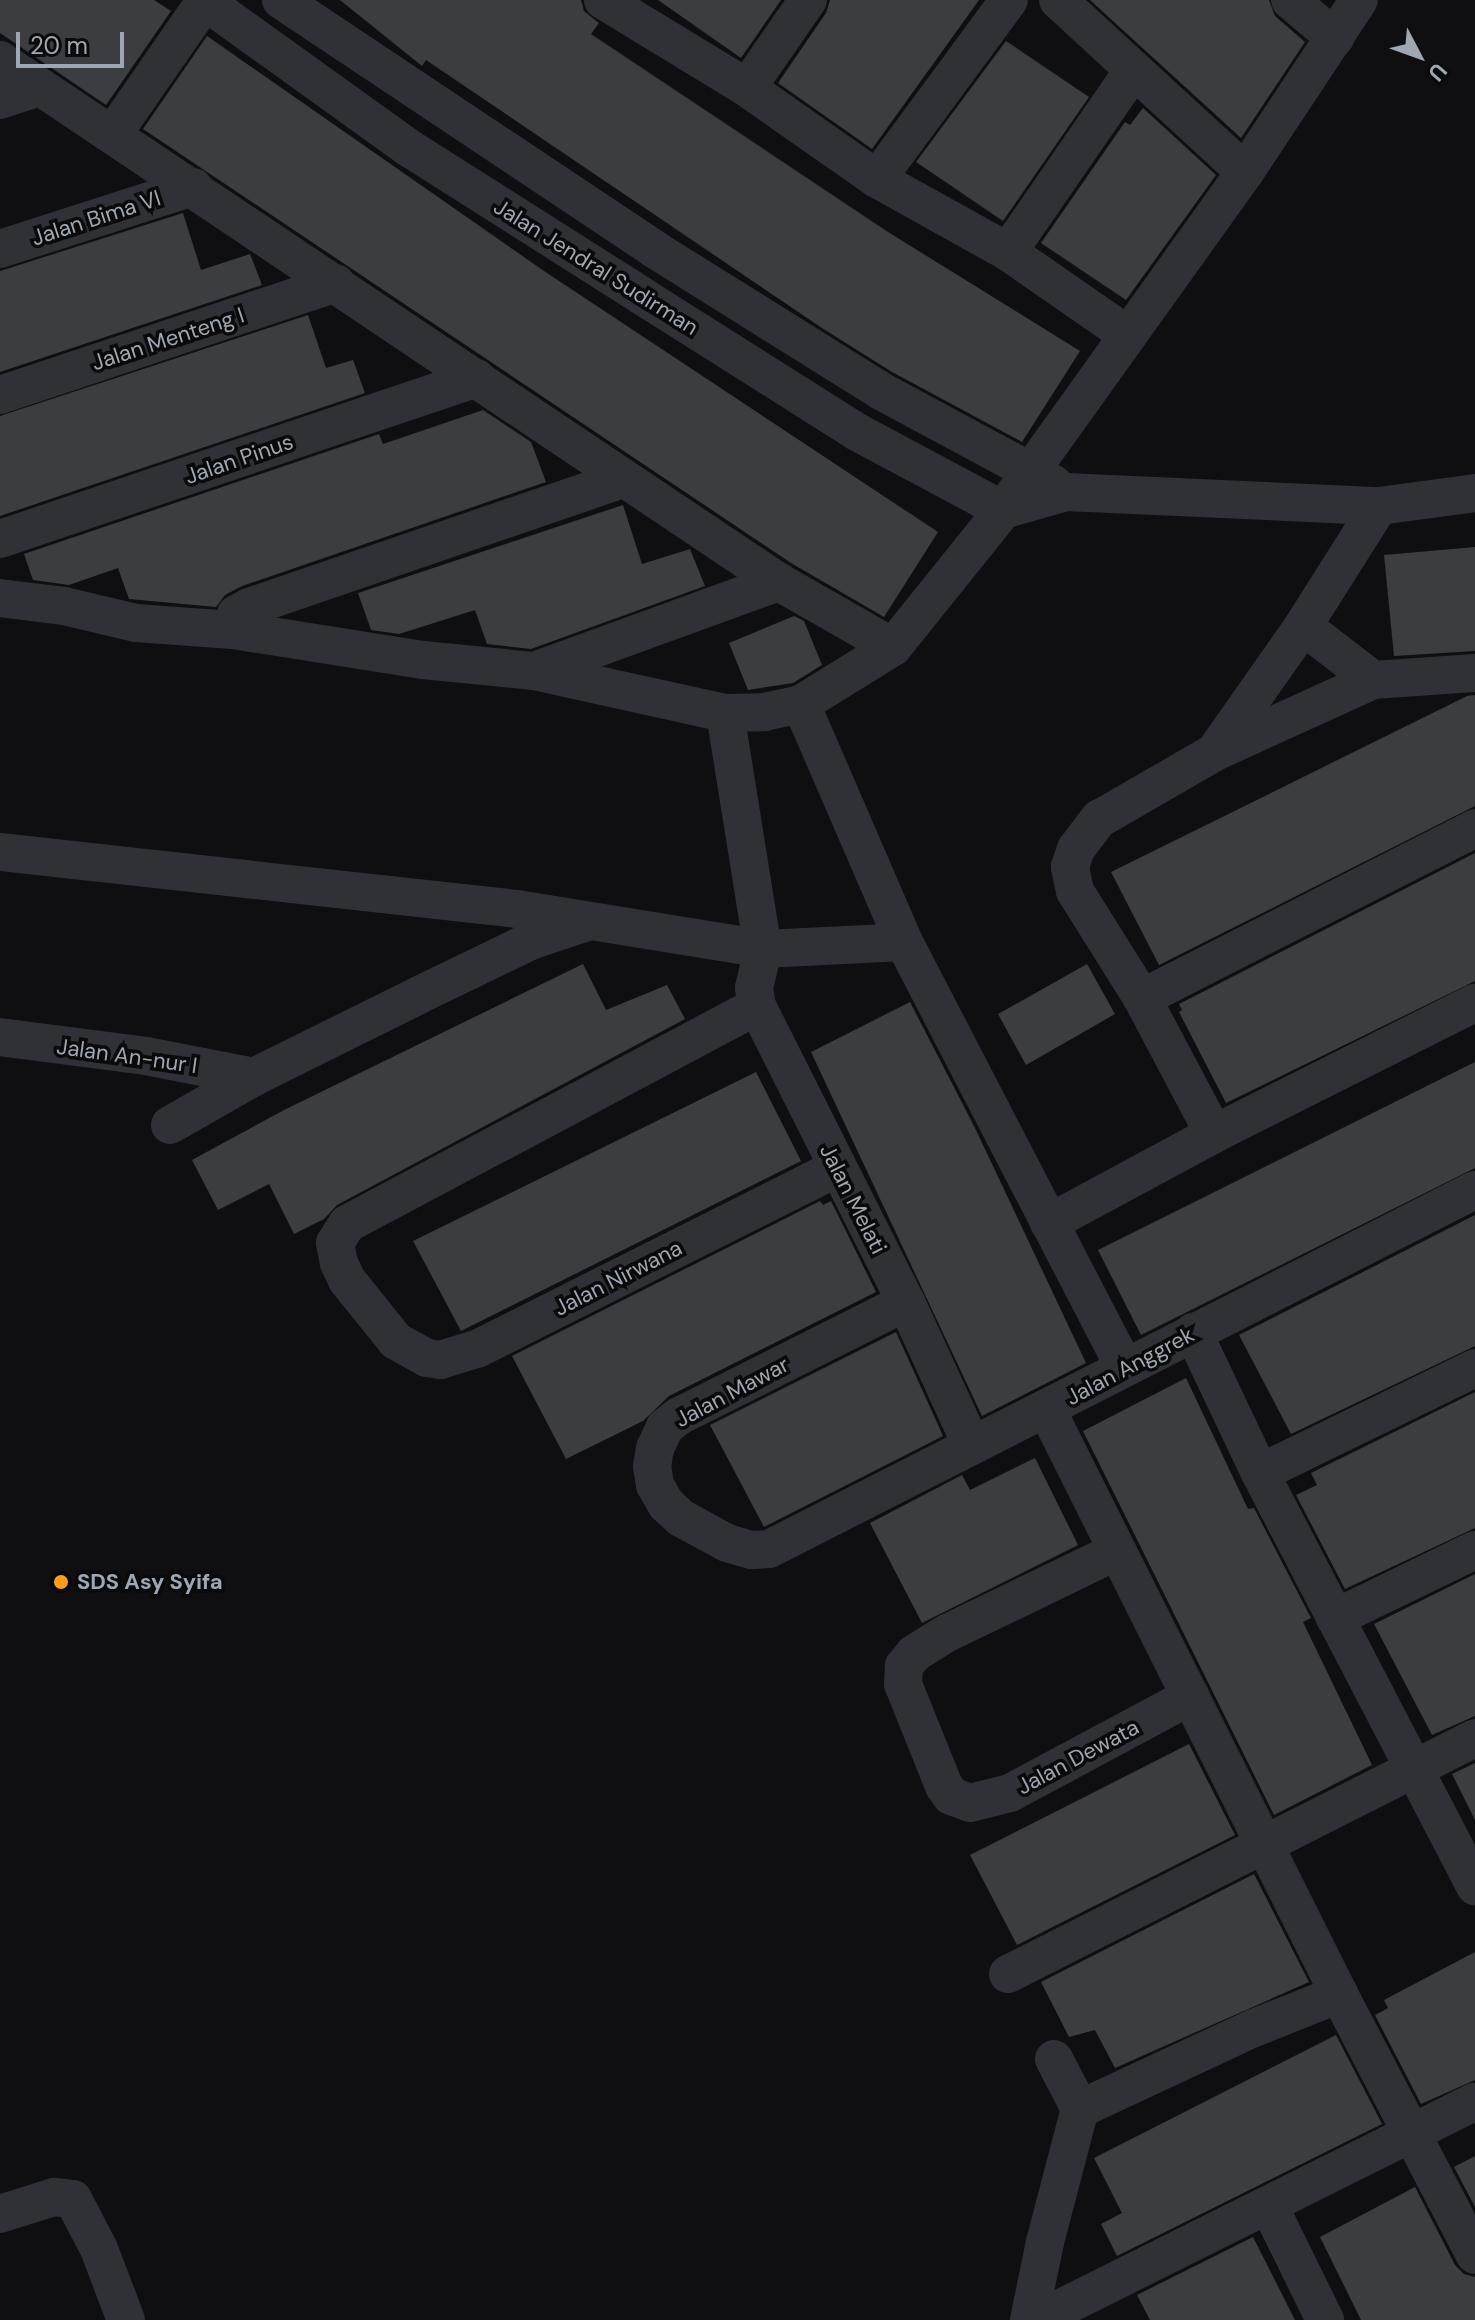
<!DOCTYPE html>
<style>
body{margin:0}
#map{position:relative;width:1475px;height:2320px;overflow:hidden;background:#0f0f11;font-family:"DM Sans",sans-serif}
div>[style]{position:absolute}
.building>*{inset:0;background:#3b3d41}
.minor>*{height:38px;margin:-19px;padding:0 19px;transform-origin:19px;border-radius:19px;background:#303136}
.dots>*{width:22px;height:22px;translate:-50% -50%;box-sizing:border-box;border:4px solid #0a0a0b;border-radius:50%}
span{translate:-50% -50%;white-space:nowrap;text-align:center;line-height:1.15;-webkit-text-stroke:7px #0a0a0b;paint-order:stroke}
.street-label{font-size:22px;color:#9fa7b3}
.poi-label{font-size:22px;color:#9fa7b3;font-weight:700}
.left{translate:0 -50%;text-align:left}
.north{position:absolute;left:1379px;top:16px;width:80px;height:80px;-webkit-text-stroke:6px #0a0a0b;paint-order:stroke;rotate:131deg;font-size:22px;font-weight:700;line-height:32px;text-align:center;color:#9fa7b3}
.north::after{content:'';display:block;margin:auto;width:28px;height:36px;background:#9fa7b3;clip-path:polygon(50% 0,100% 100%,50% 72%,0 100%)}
.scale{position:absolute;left:16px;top:32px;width:108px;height:36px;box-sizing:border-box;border:4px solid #9fa7b3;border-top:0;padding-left:10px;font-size:24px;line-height:28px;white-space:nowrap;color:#9fa7b3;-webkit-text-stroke:6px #0a0a0b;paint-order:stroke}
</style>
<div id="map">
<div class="building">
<i style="clip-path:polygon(0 0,154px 0,171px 11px,106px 105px,0 33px)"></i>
<i style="clip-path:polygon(340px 0,581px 0,584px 11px,599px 23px,591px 34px,888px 232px,1080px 351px,1022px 442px,892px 372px,822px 328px,426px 60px,422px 66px)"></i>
<i style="clip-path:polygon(658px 0,781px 0,741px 58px)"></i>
<i style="clip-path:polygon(830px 0,979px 0,872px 149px,778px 83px,826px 13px)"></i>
<i style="clip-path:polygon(1090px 0,1269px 0,1275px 16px,1305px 42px,1241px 138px)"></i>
<i style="clip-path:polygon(207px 36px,544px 271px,938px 532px,884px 617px,791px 563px,143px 129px)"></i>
<i style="clip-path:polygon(1006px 41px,1089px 97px,1003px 221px,916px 162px)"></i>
<i style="clip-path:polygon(1143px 108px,1216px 175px,1126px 300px,1041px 243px,1125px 122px,1130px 125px)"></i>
<i style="clip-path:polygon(183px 213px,201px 270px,250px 254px,262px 285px,0 372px,0 271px)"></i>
<i style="clip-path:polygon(308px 315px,326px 368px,353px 360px,365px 393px,0 516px,0 416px)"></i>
<i style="clip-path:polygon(483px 410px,531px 442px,546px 482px,242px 586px,225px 595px,216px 607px,129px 599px,118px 568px,69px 585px,33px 580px,24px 554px,379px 434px,383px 444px)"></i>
<i style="clip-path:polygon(623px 505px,642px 564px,690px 549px,705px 586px,531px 649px,487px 644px,475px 610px,399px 634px,371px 630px,358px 593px)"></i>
<i style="clip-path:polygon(1475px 547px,1475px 651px,1394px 656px,1384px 555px)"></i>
<i style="clip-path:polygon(794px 616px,804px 621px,822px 665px,793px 683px,748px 690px,729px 643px)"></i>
<i style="clip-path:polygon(1475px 695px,1475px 806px,1159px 965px,1111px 872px,1467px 696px)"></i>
<i style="clip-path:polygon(1475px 853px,1475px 981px,1226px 1103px,1179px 1012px,1182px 1010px,1179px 1004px)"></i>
<i style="clip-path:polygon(583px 964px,606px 1010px,667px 985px,685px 1019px,337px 1205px,324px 1219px,294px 1234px,269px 1184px,218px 1210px,192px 1160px,284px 1110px)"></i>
<i style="clip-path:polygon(1087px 964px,1115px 1014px,1026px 1065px,998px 1014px)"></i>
<i style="clip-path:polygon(910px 1002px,975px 1128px,1086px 1363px,982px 1416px,811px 1052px)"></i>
<i style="clip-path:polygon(1475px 1062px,1475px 1168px,1141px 1335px,1098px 1250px)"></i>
<i style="clip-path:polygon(756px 1072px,801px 1161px,461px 1331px,413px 1241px)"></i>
<i style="clip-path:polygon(820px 1201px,823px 1205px,831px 1201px,876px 1292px,669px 1396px,643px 1421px,566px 1459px,512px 1356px)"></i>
<i style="clip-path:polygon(1475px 1215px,1475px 1346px,1291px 1434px,1239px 1335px)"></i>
<i style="clip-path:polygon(896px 1332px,943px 1436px,764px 1527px,710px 1425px)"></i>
<i style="clip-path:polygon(1186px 1378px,1248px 1509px,1254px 1508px,1311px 1618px,1303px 1622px,1372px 1765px,1274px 1815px,1083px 1431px)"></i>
<i style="clip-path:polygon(1475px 1392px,1475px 1528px,1345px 1589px,1296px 1495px,1317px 1485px,1311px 1473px)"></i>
<i style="clip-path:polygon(1035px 1458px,1078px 1545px,922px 1623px,870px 1523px,962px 1475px,970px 1490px)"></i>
<i style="clip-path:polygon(1475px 1574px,1475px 1716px,1432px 1735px,1374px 1624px)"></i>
<i style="clip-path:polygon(1189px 1744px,1235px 1835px,1017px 1945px,970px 1855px)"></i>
<i style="clip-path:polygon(1475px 1763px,1475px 1820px,1452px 1774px)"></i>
<i style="clip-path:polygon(1254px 1874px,1309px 1982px,1115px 2068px,1095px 2030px,1069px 2037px,1041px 1982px)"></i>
<i style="clip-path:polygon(1475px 1952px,1475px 2080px,1421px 2104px,1375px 2015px,1388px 2008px,1384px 2000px)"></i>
<i style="clip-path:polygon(1336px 2035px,1382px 2124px,1117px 2256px,1101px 2224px,1122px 2213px,1094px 2158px)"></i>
<i style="clip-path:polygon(1475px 2156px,1475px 2207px,1454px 2167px)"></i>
<i style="clip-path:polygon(1415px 2187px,1455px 2265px,1464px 2274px,1475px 2277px,1475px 2320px,1361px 2320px,1320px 2237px)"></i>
<i style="clip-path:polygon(1253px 2237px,1295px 2320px,1150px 2320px,1137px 2295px)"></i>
</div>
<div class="minor">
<i style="left:203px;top:0;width:254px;rotate:35.7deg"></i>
<i style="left:409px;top:148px;width:276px;rotate:32.4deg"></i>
<i style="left:642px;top:296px;width:254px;rotate:32.3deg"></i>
<i style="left:857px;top:432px;width:166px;rotate:28.1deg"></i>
<i style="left:1003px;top:510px;width:66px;rotate:-15.9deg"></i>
<i style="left:1066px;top:492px;width:313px;rotate:2.6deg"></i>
<i style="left:1379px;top:506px;width:97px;rotate:-7.7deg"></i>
<i style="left:281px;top:0;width:448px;rotate:33.7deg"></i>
<i style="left:654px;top:249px;width:268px;rotate:32deg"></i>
<i style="left:881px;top:391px;width:196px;rotate:28.3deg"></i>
<i style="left:603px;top:0;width:169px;rotate:31.4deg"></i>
<i style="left:747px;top:88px;width:159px;rotate:35deg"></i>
<i style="left:877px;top:179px;width:150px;rotate:29.1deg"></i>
<i style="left:1008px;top:252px;width:146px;rotate:34.7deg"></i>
<i style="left:1058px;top:0;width:254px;rotate:42.6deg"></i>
<i style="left:1290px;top:0;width:59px;rotate:40.2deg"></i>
<i style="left:0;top:60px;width:938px;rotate:33.83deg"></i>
<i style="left:779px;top:582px;width:131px;rotate:29.7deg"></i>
<i style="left:747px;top:88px;width:107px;rotate:-55.3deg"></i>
<i style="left:0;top:100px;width:42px;rotate:-18deg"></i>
<i style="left:113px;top:134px;width:162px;rotate:-55.3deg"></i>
<i style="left:877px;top:179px;width:222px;rotate:-53.6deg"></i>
<i style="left:0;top:249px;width:203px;rotate:-17.8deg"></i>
<i style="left:1008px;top:252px;width:220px;rotate:-55.4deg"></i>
<i style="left:0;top:395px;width:354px;rotate:-18.4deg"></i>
<i style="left:0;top:539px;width:503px;rotate:-18.65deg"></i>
<i style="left:0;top:598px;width:64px;rotate:7.1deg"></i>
<i style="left:64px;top:606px;width:74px;rotate:13.3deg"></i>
<i style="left:136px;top:623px;width:97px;rotate:4.1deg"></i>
<i style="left:233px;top:630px;width:192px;rotate:9deg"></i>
<i style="left:423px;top:660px;width:112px;rotate:5.7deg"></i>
<i style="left:534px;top:671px;width:196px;rotate:12.4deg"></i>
<i style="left:725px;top:713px;width:39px;rotate:-1deg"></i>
<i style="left:764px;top:712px;width:38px;rotate:-12deg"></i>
<i style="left:801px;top:704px;width:108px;rotate:-31.8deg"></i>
<i style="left:893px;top:647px;width:176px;rotate:-51.2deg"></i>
<i style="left:1003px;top:510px;width:416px;rotate:-54.4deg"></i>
<i style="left:1245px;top:172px;width:206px;rotate:-56.5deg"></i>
<i style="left:1303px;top:626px;width:88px;rotate:37.6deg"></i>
<i style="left:233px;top:630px;width:16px;rotate:-79deg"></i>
<i style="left:236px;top:614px;width:15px;rotate:-28deg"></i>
<i style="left:249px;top:607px;width:394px;rotate:-18.9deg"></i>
<i style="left:534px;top:671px;width:261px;rotate:-20deg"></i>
<i style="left:801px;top:704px;width:259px;rotate:66.6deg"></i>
<i style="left:904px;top:942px;width:479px;rotate:62.6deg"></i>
<i style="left:725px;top:713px;width:239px;rotate:80.9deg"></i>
<i style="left:763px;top:949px;width:40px;rotate:103deg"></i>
<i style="left:754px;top:988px;width:18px;rotate:81deg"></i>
<i style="left:757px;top:1006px;width:331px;rotate:63.3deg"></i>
<i style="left:906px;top:1302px;width:158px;rotate:65.4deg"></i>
<i style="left:1216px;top:750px;width:151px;rotate:-54.9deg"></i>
<i style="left:1303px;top:626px;width:142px;rotate:-57.7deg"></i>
<i style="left:0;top:852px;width:520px;rotate:6.29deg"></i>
<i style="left:517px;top:909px;width:249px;rotate:9.2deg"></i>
<i style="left:763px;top:949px;width:141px;rotate:-2.8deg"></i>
<i style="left:1142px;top:998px;width:374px;rotate:-27deg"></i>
<i style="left:757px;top:1006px;width:464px;rotate:152deg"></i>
<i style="left:347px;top:1224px;width:22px;rotate:122deg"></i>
<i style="left:335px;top:1243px;width:20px;rotate:79deg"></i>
<i style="left:339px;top:1263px;width:19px;rotate:65deg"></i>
<i style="left:347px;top:1280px;width:78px;rotate:51.2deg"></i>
<i style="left:396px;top:1341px;width:35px;rotate:29deg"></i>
<i style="left:427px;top:1358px;width:13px;rotate:9deg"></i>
<i style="left:440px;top:1360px;width:39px;rotate:-17deg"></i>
<i style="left:477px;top:1349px;width:403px;rotate:-26.7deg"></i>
<i style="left:0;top:1037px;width:147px;rotate:7.4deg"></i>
<i style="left:146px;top:1056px;width:110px;rotate:11deg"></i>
<i style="left:170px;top:1125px;width:97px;rotate:-29.7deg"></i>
<i style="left:254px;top:1077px;width:184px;rotate:-26.4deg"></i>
<i style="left:419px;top:995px;width:127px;rotate:-25.8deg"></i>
<i style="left:533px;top:940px;width:54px;rotate:-18.4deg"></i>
<i style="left:1214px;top:1134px;width:154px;rotate:-117.9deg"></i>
<i style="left:1142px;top:998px;width:126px;rotate:-122.1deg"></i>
<i style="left:1075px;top:891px;width:25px;rotate:-102deg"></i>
<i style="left:1070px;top:867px;width:19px;rotate:-72deg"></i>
<i style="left:1076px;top:849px;width:38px;rotate:-53deg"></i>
<i style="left:1099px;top:819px;width:134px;rotate:-30deg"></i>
<i style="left:1215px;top:752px;width:174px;rotate:-24.5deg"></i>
<i style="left:1373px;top:680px;width:102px;rotate:-3.9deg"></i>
<i style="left:1049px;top:1223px;width:187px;rotate:-28.3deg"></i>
<i style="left:1214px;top:1134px;width:292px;rotate:-26.7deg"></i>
<i style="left:906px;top:1302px;width:254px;rotate:153.3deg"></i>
<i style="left:679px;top:1416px;width:18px;rotate:142deg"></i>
<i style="left:665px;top:1427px;width:23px;rotate:115deg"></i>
<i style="left:655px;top:1448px;width:18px;rotate:99deg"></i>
<i style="left:652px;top:1466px;width:19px;rotate:81deg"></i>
<i style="left:655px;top:1485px;width:22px;rotate:60deg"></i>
<i style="left:666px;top:1504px;width:21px;rotate:43deg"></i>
<i style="left:681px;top:1518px;width:52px;rotate:28.5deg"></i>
<i style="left:727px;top:1543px;width:26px;rotate:16deg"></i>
<i style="left:752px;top:1550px;width:17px;rotate:-3deg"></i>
<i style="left:769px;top:1549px;width:792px;rotate:-26.95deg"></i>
<i style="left:1193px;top:1332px;width:156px;rotate:64.6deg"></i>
<i style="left:1260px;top:1473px;width:466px;rotate:62.5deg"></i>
<i style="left:1047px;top:1410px;width:653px;rotate:63.43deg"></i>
<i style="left:1339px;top:1994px;width:294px;rotate:62.5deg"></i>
<i style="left:1260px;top:1473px;width:239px;rotate:-26deg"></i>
<i style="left:1117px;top:1551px;width:189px;rotate:154.2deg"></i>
<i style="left:947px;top:1633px;width:39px;rotate:148deg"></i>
<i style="left:914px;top:1654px;width:16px;rotate:130deg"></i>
<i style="left:904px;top:1666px;width:18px;rotate:93deg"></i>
<i style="left:903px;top:1684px;width:110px;rotate:68.1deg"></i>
<i style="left:944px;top:1786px;width:12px;rotate:55deg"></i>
<i style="left:951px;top:1796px;width:20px;rotate:20deg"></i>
<i style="left:970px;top:1803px;width:41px;rotate:-14deg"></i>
<i style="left:1010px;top:1793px;width:205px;rotate:-28.2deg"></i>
<i style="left:1335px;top:1618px;width:156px;rotate:-25.9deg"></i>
<i style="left:1008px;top:1974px;width:523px;rotate:-26.81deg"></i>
<i style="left:1054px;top:2059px;width:56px;rotate:62.5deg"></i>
<i style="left:1269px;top:2206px;width:127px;rotate:63.8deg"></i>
<i style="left:0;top:2214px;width:57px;rotate:-17.5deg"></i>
<i style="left:54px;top:2197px;width:19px;rotate:6deg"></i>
<i style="left:73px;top:2199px;width:56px;rotate:62.5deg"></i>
<i style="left:99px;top:2249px;width:76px;rotate:69.2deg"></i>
<i style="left:1029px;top:2320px;width:80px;rotate:-78.4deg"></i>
<i style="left:1045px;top:2242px;width:138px;rotate:-75.3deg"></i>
<i style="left:1080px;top:2109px;width:192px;rotate:-25deg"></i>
<i style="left:1254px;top:2028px;width:92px;rotate:-21.8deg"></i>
<i style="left:1037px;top:2320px;width:489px;rotate:-26.5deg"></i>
</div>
<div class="dots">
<i style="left:61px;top:1582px;background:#fe9d1a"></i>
</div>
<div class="street-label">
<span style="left:96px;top:218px;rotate:-18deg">Jalan Bima VI</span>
<span style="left:596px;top:267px;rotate:32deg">Jalan Jendral Sudirman</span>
<span style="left:168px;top:339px;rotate:-18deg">Jalan Menteng I</span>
<span style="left:239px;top:459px;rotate:-19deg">Jalan Pinus</span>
<span style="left:127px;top:1056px;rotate:8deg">Jalan An-nur I</span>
<span style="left:853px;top:1199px;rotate:63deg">Jalan Melati</span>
<span style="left:618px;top:1278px;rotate:-27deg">Jalan Nirwana</span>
<span style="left:1130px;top:1366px;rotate:-28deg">Jalan Anggrek</span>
<span style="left:732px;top:1392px;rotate:-28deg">Jalan Mawar</span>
<span style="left:1078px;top:1757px;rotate:-28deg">Jalan Dewata</span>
</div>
<div class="poi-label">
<span class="left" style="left:77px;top:1582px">SDS Asy Syifa</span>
</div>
<div class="north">U</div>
<div class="scale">20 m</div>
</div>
